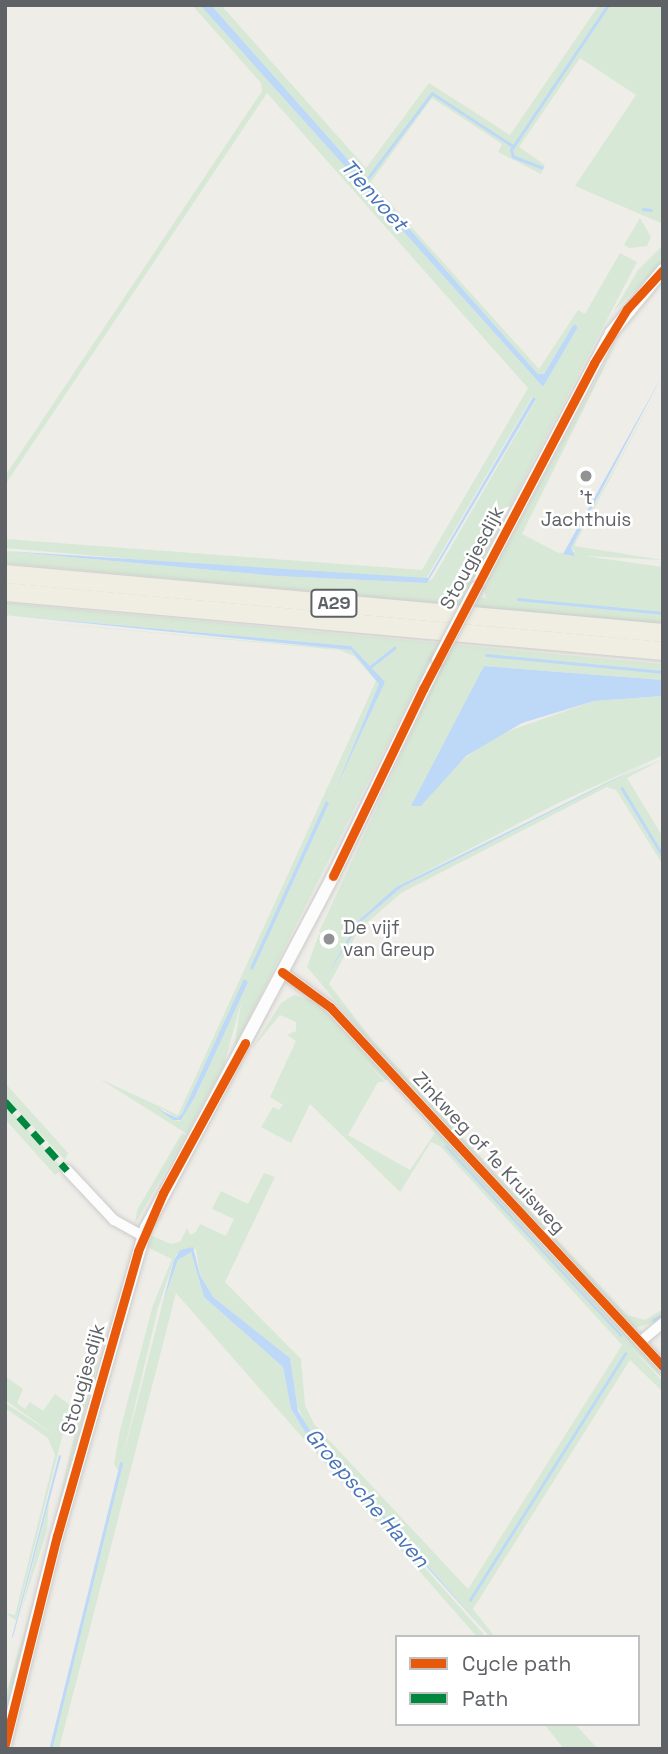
<!DOCTYPE html>
<style>
body{margin:0}
#map{position:relative;width:668px;height:1754px;overflow:hidden;background:#eeede8;font-family:"Space Grotesk",sans-serif}
div>[style]{position:absolute}
.green>*{inset:0;background:#d7e9d6}
.water>*{inset:0;background:#bed9f7}
.stream>*{height:2.5px;margin:-1.25px;padding:0 1.25px;transform-origin:1.25px;border-radius:1.25px;background:#bed9f7}
.roads{filter:drop-shadow(0 0 2px #cbcbcb) drop-shadow(0 0 2px #cbcbcb)}
.minor>*{height:10px;margin:-5px;padding:0 5px;transform-origin:5px;border-radius:5px;background:#fcfcfc}
.tertiary>*{height:12px;margin:-6px;padding:0 6px;transform-origin:6px;border-radius:6px;background:#fcfcfc}
.motorway>*{height:18px;margin:-9px;padding:0 9px;transform-origin:9px;border-radius:9px;background:#f0eee2}
.bridges{filter:drop-shadow(0 0 2px #cbcbcb) drop-shadow(0 0 2px #cbcbcb)}
.tertiary-bridge>*{height:12px;margin:-6px;padding:0 6px;transform-origin:6px;border-radius:6px;background:#fcfcfc}
.quiet>*{height:7px;margin-top:-3.5px;transform-origin:0;background:repeating-linear-gradient(90deg,#00873e 0 14px,transparent 0 21px)}
.cycleway>*{height:9px;margin:-4.5px;padding:0 4.5px;transform-origin:4.5px;border-radius:4.5px;background:#e8590c}
.dots>*{width:19px;height:19px;translate:-50% -50%;box-sizing:border-box;border:4px solid #fff;border-radius:50%}
span{translate:-50% -50%;white-space:nowrap;text-align:center;line-height:1.15;-webkit-text-stroke:5px #fff;paint-order:stroke}
.shield-label span{padding:2px 5px;background:#fff;border:2px solid;border-radius:5px;-webkit-text-stroke-width:0}
.shield-label{font-size:18px;color:#5e6166;font-weight:700}
.poi-label{font-size:19px;color:#5e6166}
.left{translate:0 -50%;text-align:left}
.street-label{font-size:19px;color:#5e6166}
.water-label{font-size:21px;color:#4874b8;font-style:italic}
.frame{position:absolute;inset:0;border:7px solid #5e6166;pointer-events:none}
.legend{position:absolute;left:395px;top:1635px;width:245px;height:91px;box-sizing:border-box;background:#fff;border:2px solid #bfc0c2;margin:0;padding:9px 12px;list-style:none;font-size:21px;color:#5e6166}
.legend li{display:flex;align-items:center;gap:14px;height:35px}
.legend b{width:35px;border:2px solid #bfc0c2}
</style>
<div id="map">
<div class="green">
<i style="clip-path:polygon(192px 5px,200px 5px,543px 387px,578px 327px,574px 325px,544px 374px,538px 374px,211px 5px,221px 5px,366px 168px,429px 83px,510px 135px,599px 5px,663px 5px,663px 224px,575px 186px,636px 95px,580px 58px,519px 147px,545px 165px,541px 174px,498px 152px,502px 144px,432px 98px,371px 182px,539px 369px,578px 310px,585px 314px,620px 253px,637px 262px,463px 596px,486px 598px,484px 587px,621px 333px,522px 534px,559px 553px,575px 552px,571px 548px,663px 380px,574px 546px,663px 560px,585px 556px,663px 567px,663px 624px,5px 563px,5px 551px,277px 576px,425px 583px,433px 578px,536px 400px,532px 397px,426px 579px,304px 574px,5px 548px,5px 539px,422px 570px,528px 388px,267px 93px,5px 485px,5px 476px,262px 91px,261px 83px)"></i>
<i style="clip-path:polygon(640px 218px,651px 237px,647px 246px,629px 248px,624px 245px)"></i>
<i style="clip-path:polygon(663px 245px,663px 262px,614px 311px,638px 270px)"></i>
<i style="clip-path:polygon(evenodd,5px 603px,663px 664px,663px 680px,484px 666px,421px 806px,457px 764px,497px 735px,594px 701px,663px 696px,663px 755px,558px 803px,396px 887px,358px 921px,326px 977px,362px 921px,402px 887px,607px 782px,663px 759px,627px 778px,663px 837px,663px 865px,616px 790px,607px 787px,401px 893px,359px 930px,329px 984px,372px 1040px,627px 1315px,645px 1320px,663px 1309px,663px 1320px,634px 1328px,399px 1076px,307px 967px,319px 934px,330px 942px,333px 938px,319px 932px,445px 660px,430px 659px,234px 1048px,241px 1003px,224px 1065px,187px 1134px,100px 1079px,178px 1115px,376px 681px,354px 656px,339px 650px,5px 619px,351px 650px,379px 684px,334px 791px,384px 682px,351px 646px,5px 615px,5px 603px,245px 980px,197px 1094px,180px 1121px,173px 1120px,159px 1107px,177px 1118px,182px 1114px,245px 980px)"></i>
<i style="clip-path:polygon(evenodd,294px 995px,315px 1001px,389px 1077px,386px 1081px,364px 1060px,385px 1082px,378px 1082px,348px 1135px,410px 1170px,435px 1133px,398px 1087px,663px 1373px,663px 1379px,627px 1343px,663px 1382px,663px 1392px,630px 1360px,473px 1609px,495px 1637px,490px 1637px,306px 1426px,297px 1405px,290px 1358px,213px 1297px,200px 1275px,196px 1249px,176px 1254px,158px 1308px,121px 1465px,163px 1302px,178px 1260px,191px 1252px,204px 1297px,283px 1367px,291px 1409px,305px 1432px,486px 1637px,477px 1637px,176px 1293px,59px 1749px,51px 1749px,120px 1474px,114px 1464px,120px 1430px,153px 1305px,172px 1259px,147px 1247px,152px 1236px,171px 1244px,180px 1242px,187px 1228px,190px 1235px,196px 1232px,200px 1224px,226px 1236px,234px 1219px,212px 1209px,221px 1191px,248px 1204px,264px 1173px,275px 1177px,225px 1282px,301px 1359px,305px 1405px,314px 1424px,468px 1589px,622px 1345px,440px 1146px,431px 1142px,400px 1192px,310px 1104px,291px 1143px,261px 1127px,273px 1107px,279px 1110px,283px 1105px,270px 1097px,296px 1041px,287px 1035px,296px 1031px,296px 1022px,280px 1015px,252px 1049px,281px 1003px,294px 995px,446px 1146px,623px 1336px,622px 1337px,445px 1147px,446px 1146px)"></i>
<i style="clip-path:polygon(5px 1083px,68px 1153px,65px 1160px,5px 1097px)"></i>
<i style="clip-path:polygon(5px 1104px,63px 1169px,55px 1175px,5px 1119px)"></i>
<i style="clip-path:polygon(182px 1133px,186px 1136px,135px 1224px,137px 1210px)"></i>
<i style="clip-path:polygon(97px 1361px,98px 1362px,56px 1515px,82px 1400px)"></i>
<i style="clip-path:polygon(5px 1376px,23px 1389px,17px 1403px,25px 1409px,30px 1402px,43px 1411px,55px 1394px,70px 1405px,16px 1620px,5px 1613px,15px 1615px,55px 1455px,48px 1438px,5px 1408px,5px 1403px,52px 1433px,5px 1400px)"></i>
<i style="clip-path:polygon(49px 1501px,47px 1530px,20px 1615px)"></i>
<i style="clip-path:polygon(34px 1599px,5px 1717px,5px 1697px)"></i>
<i style="clip-path:polygon(544px 1724px,575px 1724px,598px 1749px,564px 1749px)"></i>
</div>
<div class="water">
<i style="clip-path:polygon(200px 5px,211px 5px,538px 374px,544px 374px,574px 324px,578px 327px,543px 387px)"></i>
<i style="clip-path:polygon(663px 374px,571px 548px,575px 556px,563px 554px)"></i>
<i style="clip-path:polygon(533px 397px,536px 399px,427px 583px,277px 576px,5px 551px,428px 578px)"></i>
<i style="clip-path:polygon(5px 615px,351px 646px,385px 682px,334px 792px,379px 684px,351px 650px)"></i>
<i style="clip-path:polygon(484px 666px,663px 680px,663px 696px,594px 701px,522px 723px,466px 756px,421px 806px,411px 806px)"></i>
<i style="clip-path:polygon(663px 755px,402px 887px,362px 921px,326px 977px,358px 921px,396px 887px)"></i>
<i style="clip-path:polygon(326px 801px,329px 803px,253px 970px,250px 968px)"></i>
<i style="clip-path:polygon(244px 979px,248px 982px,195px 1097px,181px 1120px,173px 1120px,158px 1109px,177px 1118px,182px 1114px)"></i>
<i style="clip-path:polygon(446px 1145px,623px 1336px,621px 1337px,445px 1147px)"></i>
<i style="clip-path:polygon(193px 1247px,200px 1275px,213px 1297px,290px 1358px,298px 1411px,311px 1432px,490px 1637px,305px 1432px,291px 1409px,283px 1367px,204px 1297px,191px 1252px,178px 1260px,163px 1302px,120px 1465px,174px 1260px,180px 1250px)"></i>
<i style="clip-path:polygon(59px 1455px,61px 1456px,13px 1637px,12px 1637px)"></i>
</div>
<div class="stream">
<i style="left:542px;top:168px;width:31px;rotate:-159deg"></i>
<i style="left:513px;top:157px;width:7px;rotate:-106deg"></i>
<i style="left:511px;top:150px;width:174px;rotate:-56.2deg"></i>
<i style="left:368px;top:178px;width:106px;rotate:-53deg"></i>
<i style="left:432px;top:93px;width:97px;rotate:33.2deg"></i>
<i style="left:643px;top:209px;width:8px;rotate:7deg"></i>
<i style="left:518px;top:599px;width:146px;rotate:5.5deg"></i>
<i style="left:486px;top:655px;width:178px;rotate:5.5deg"></i>
<i style="left:370px;top:667px;width:31px;rotate:-38deg"></i>
<i style="left:622px;top:788px;width:79px;rotate:58.9deg"></i>
<i style="left:653px;top:1320px;width:12px;rotate:-31deg"></i>
<i style="left:470px;top:1600px;width:291px;rotate:-57.8deg"></i>
<i style="left:51px;top:1746px;width:291px;rotate:-76.1deg"></i>
</div>
<div class="roads">
<div class="minor">
<i style="left:282px;top:972px;width:59px;rotate:36.1deg"></i>
<i style="left:330px;top:1007px;width:490px;rotate:47.2deg"></i>
<i style="left:67px;top:1170px;width:69px;rotate:46.8deg"></i>
<i style="left:114px;top:1220px;width:33px;rotate:29deg"></i>
<i style="left:640px;top:1342px;width:30px;rotate:-40deg"></i>
</div>
<div class="tertiary">
<i style="left:476px;top:588px;width:289px;rotate:-62.1deg"></i>
<i style="left:611px;top:333px;width:82px;rotate:-50.5deg"></i>
<i style="left:5px;top:1744px;width:214px;rotate:-76deg"></i>
<i style="left:57px;top:1536px;width:321px;rotate:-73.9deg"></i>
<i style="left:146px;top:1228px;width:399px;rotate:-62deg"></i>
<i style="left:333px;top:876px;width:240px;rotate:-64.1deg"></i>
</div>
<div class="motorway">
<i style="left:5px;top:574px;width:661px;rotate:5.12deg"></i>
<i style="left:5px;top:592px;width:661px;rotate:5.12deg"></i>
</div>
</div>
<div class="bridges">
<div class="tertiary-bridge">
<i style="left:438px;top:660px;width:81px;rotate:-62.2deg"></i>
</div>
</div>
<div class="quiet">
<i style="left:5px;top:1101px;width:93px;rotate:48.1deg"></i>
</div>
<div class="cycleway">
<i style="left:333px;top:876px;width:208px;rotate:-64.3deg"></i>
<i style="left:423px;top:689px;width:368px;rotate:-62.3deg"></i>
<i style="left:594px;top:363px;width:63px;rotate:-58.6deg"></i>
<i style="left:627px;top:309px;width:53px;rotate:-47.3deg"></i>
<i style="left:282px;top:972px;width:59px;rotate:36.1deg"></i>
<i style="left:330px;top:1007px;width:490px;rotate:47.2deg"></i>
<i style="left:5px;top:1744px;width:214px;rotate:-76deg"></i>
<i style="left:57px;top:1536px;width:296px;rotate:-74.1deg"></i>
<i style="left:138px;top:1251px;width:63px;rotate:-66.7deg"></i>
<i style="left:163px;top:1193px;width:171px;rotate:-61.3deg"></i>
</div>
<div class="dots">
<i style="left:586px;top:476px;background:#909294"></i>
<i style="left:329px;top:939px;background:#909294"></i>
</div>
<div class="shield-label">
<span style="left:334px;top:603px">A29</span>
</div>
<div class="poi-label">
<span style="left:586px;top:509px">'t<br>Jachthuis</span>
<span class="left" style="left:343px;top:939px">De vijf<br>van Greup</span>
</div>
<div class="street-label">
<span style="left:472px;top:558px;rotate:-62deg">Stougjesdijk</span>
<span style="left:489px;top:1153px;rotate:47deg">Zinkweg of 1e Kruisweg</span>
<span style="left:83px;top:1379px;rotate:-74deg">Stougjesdijk</span>
</div>
<div class="water-label">
<span style="left:374px;top:195px;rotate:48deg">Tienvoet</span>
<span style="left:367px;top:1498px;rotate:49deg">Groepsche Haven</span>
</div>
<div class="frame"></div>
<ul class="legend">
<li><b style="height:9px;background:#e8590c"></b>Cycle path</li>
<li><b style="height:9px;background:#00873e"></b>Path</li>
</ul>
</div>
